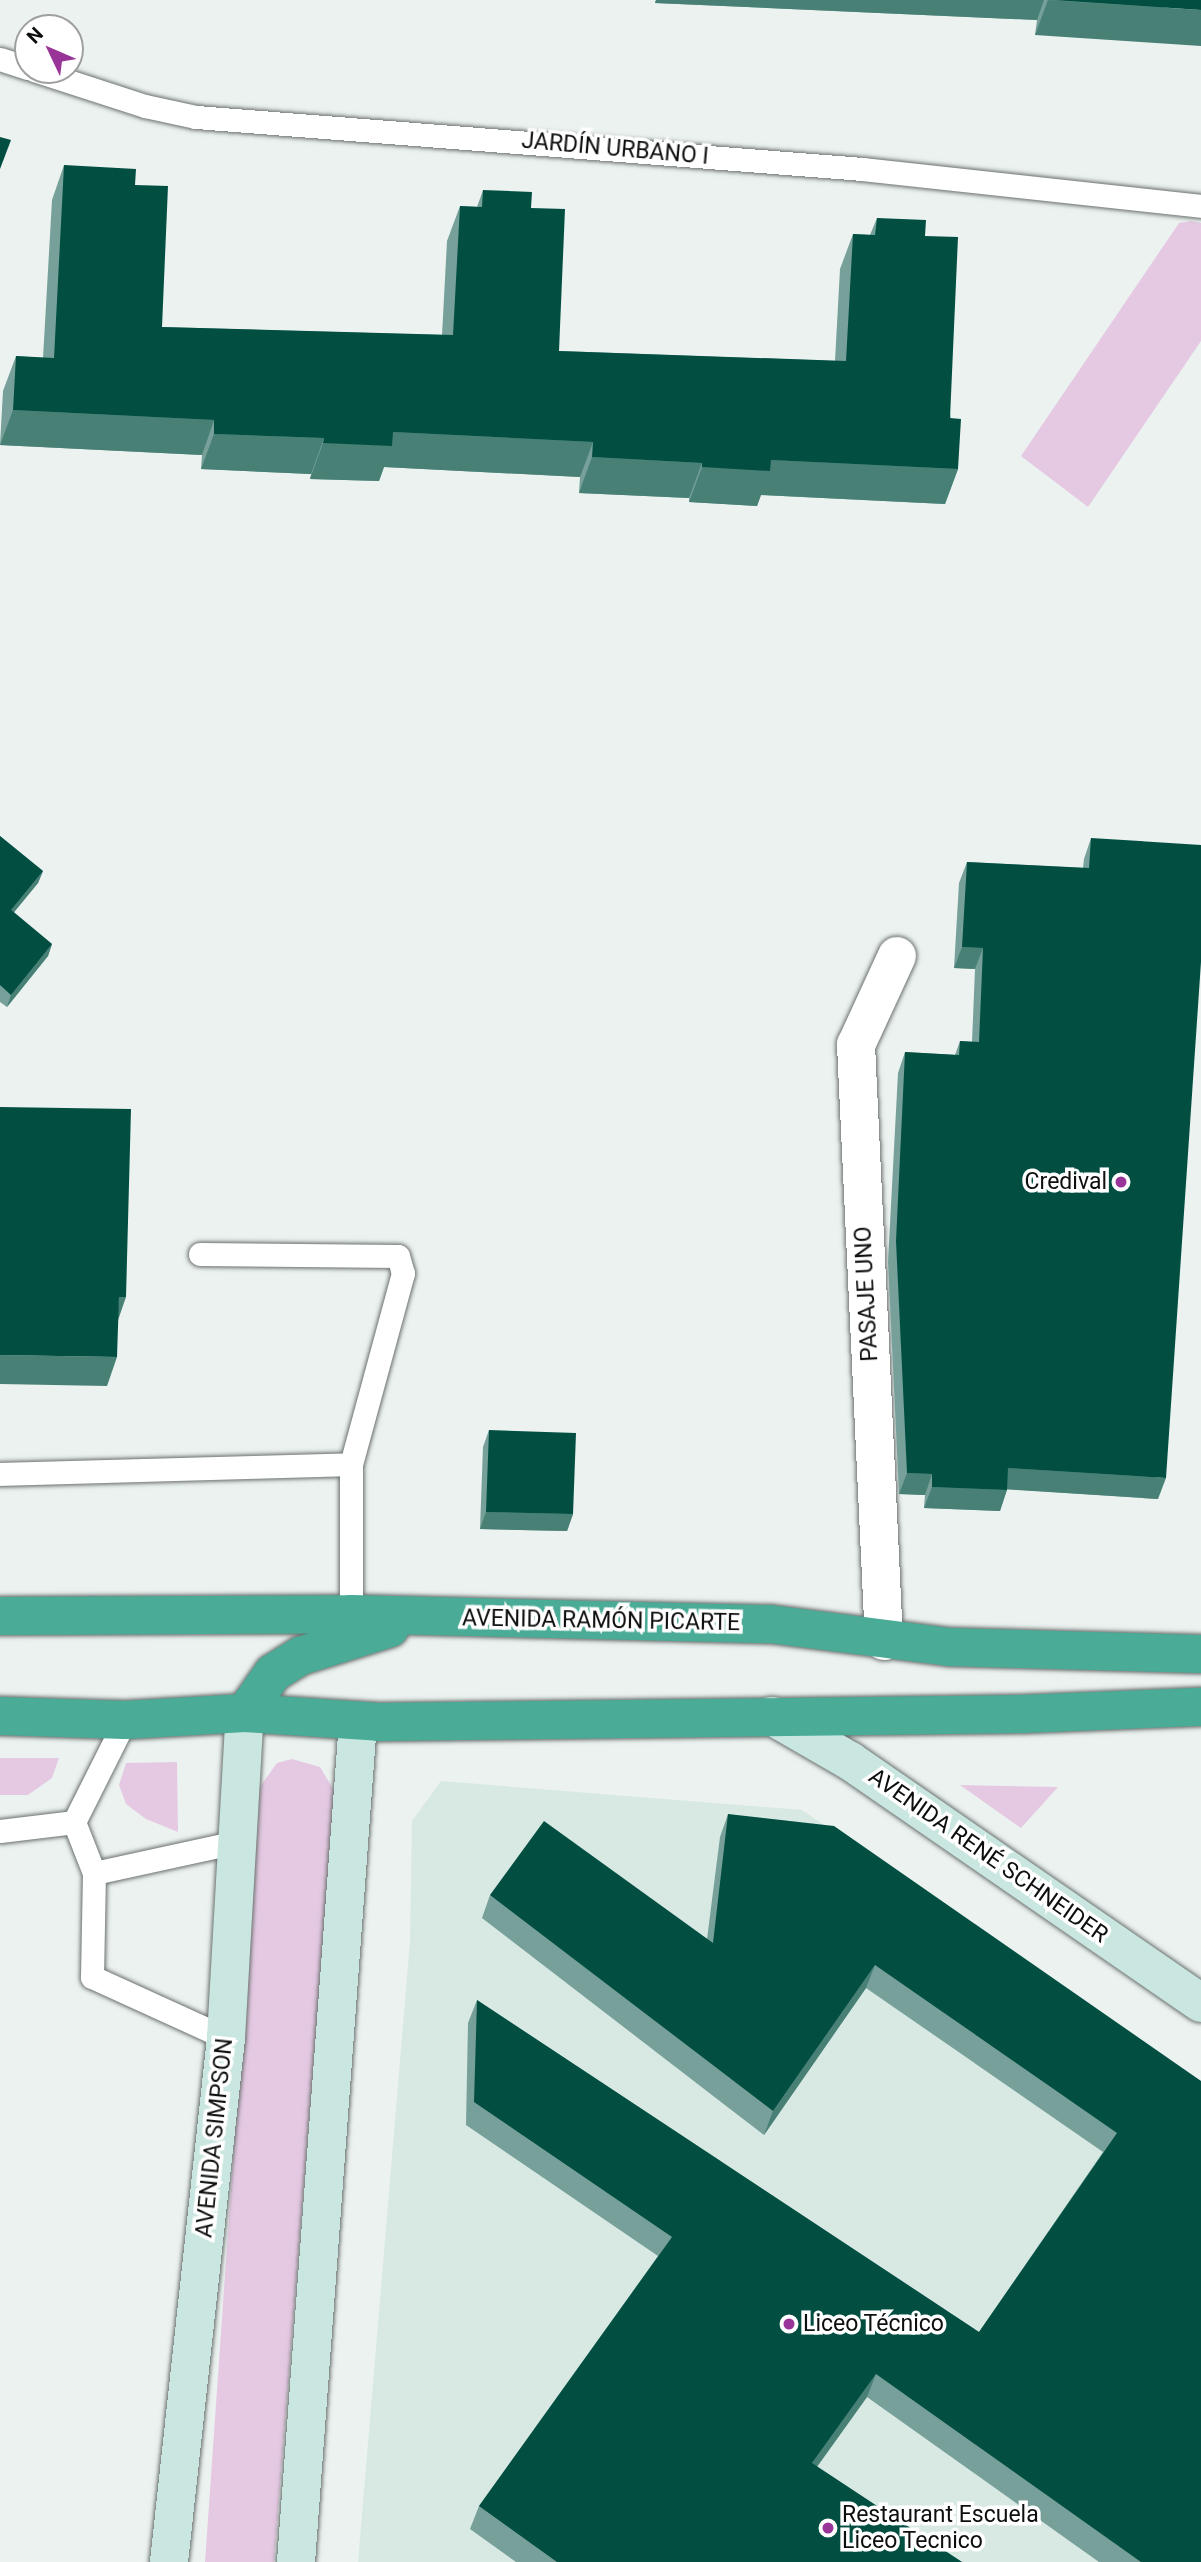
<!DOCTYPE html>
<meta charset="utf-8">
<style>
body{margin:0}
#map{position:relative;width:1201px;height:2562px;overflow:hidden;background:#ebf2f0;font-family:Roboto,sans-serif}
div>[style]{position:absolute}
.built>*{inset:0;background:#d8e8e3}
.green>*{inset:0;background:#e5c9e3}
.roads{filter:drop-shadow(0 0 2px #6b716f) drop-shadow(0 0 2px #6b716f)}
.lane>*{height:23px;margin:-11.5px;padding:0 11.5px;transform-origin:11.5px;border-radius:11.5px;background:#fff}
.street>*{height:38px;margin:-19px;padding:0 19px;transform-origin:19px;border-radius:19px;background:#fff}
.secondary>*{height:38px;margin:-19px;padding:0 19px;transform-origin:19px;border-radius:19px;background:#c9e6e0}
.highway>*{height:38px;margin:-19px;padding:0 19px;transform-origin:19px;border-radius:19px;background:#4aab96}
.wall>*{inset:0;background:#76a099}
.shaded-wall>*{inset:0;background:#488076}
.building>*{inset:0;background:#024f42}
.dots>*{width:19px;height:19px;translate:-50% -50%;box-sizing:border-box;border:4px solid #fff;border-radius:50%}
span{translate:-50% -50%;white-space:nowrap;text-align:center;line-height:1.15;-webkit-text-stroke:7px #fff;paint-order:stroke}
.street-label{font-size:23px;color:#0d0f0e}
.poi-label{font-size:23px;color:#0d0f0e}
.right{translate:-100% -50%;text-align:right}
.left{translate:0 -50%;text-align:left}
.north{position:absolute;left:14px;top:14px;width:70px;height:70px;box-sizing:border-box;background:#fff;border:2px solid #9e9f9f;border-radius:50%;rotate:314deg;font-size:19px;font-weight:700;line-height:28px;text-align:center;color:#0d0f0e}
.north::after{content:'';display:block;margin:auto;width:24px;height:32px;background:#993499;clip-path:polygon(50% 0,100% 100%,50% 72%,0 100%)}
</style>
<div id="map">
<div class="built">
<i style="clip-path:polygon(441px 1781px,802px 1810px,1201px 2085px,1201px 2562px,358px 2562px,410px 1942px,412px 1821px)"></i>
</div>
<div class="green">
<i style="clip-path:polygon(1191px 221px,1201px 223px,1201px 341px,1088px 507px,1021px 456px,1179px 223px)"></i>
<i style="clip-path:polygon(0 1758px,59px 1758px,52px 1778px,28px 1795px,0 1795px)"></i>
<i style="clip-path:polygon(292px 1759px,320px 1767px,335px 1792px,274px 2562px,205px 2562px,259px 1788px,277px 1763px)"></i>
<i style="clip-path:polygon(177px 1762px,178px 1832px,146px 1819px,126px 1804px,119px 1785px,126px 1763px)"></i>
<i style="clip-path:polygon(960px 1785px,1058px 1787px,1021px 1828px)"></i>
</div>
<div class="roads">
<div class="lane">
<i style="left:0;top:59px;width:29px;rotate:18deg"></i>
<i style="left:34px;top:70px;width:117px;rotate:18deg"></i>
<i style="left:145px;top:106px;width:52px;rotate:12.2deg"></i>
<i style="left:196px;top:117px;width:668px;rotate:4.46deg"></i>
<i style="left:862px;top:169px;width:341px;rotate:6.2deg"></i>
<i style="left:200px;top:1254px;width:198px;rotate:0.6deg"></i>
<i style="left:398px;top:1256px;width:18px;rotate:74deg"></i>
<i style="left:403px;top:1273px;width:198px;rotate:105.2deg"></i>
<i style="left:351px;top:1464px;width:150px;rotate:90deg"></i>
<i style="left:0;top:1474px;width:351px;rotate:-1.6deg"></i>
<i style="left:0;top:1831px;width:75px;rotate:-6.9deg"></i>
<i style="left:94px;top:1873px;width:55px;rotate:-111.4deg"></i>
<i style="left:74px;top:1822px;width:114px;rotate:-63.4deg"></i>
<i style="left:226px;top:2038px;width:147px;rotate:-155.5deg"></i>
<i style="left:92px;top:1977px;width:104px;rotate:-88.9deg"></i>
<i style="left:94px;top:1873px;width:145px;rotate:-12.3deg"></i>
</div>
<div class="street">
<i style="left:884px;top:1641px;width:597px;rotate:-92.69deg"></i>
<i style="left:856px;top:1045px;width:98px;rotate:-65.3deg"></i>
</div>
<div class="secondary">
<i style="left:772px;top:1716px;width:90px;rotate:30deg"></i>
<i style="left:850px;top:1761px;width:426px;rotate:34.6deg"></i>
<i style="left:169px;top:2562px;width:527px;rotate:-83.79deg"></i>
<i style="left:226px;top:2038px;width:326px;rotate:-86.7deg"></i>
<i style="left:296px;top:2562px;width:842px;rotate:-85.78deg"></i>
</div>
<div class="highway">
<i style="left:0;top:1616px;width:351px;rotate:-0.3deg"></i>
<i style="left:351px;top:1614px;width:419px;rotate:1.4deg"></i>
<i style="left:770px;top:1624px;width:181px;rotate:7.3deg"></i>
<i style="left:950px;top:1647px;width:251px;rotate:1.6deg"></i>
<i style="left:245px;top:1713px;width:49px;rotate:-55deg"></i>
<i style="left:273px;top:1673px;width:32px;rotate:-32deg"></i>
<i style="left:300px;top:1656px;width:94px;rotate:-17.3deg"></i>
<i style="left:0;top:1716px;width:125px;rotate:1.8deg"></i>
<i style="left:125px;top:1720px;width:120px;rotate:-3.3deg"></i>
<i style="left:245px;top:1713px;width:134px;rotate:3.8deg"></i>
<i style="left:379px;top:1722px;width:644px;rotate:-0.71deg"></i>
<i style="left:1023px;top:1714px;width:178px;rotate:-2.3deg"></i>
</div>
</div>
<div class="wall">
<i style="clip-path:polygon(656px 0,1201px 0,1035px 35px,1037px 20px,655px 3px)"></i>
<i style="clip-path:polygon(64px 165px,135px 185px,162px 327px,442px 335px,447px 241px,460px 206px,477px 207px,483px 190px,531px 208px,559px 351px,835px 361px,840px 269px,853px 234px,870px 235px,877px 218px,925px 236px,958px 469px,945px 504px,761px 495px,757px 506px,689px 502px,689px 498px,579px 493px,580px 477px,384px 467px,379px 481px,310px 479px,311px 474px,201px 469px,202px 455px,0 445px,3px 391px,16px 356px,43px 358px,52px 200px)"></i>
<i style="clip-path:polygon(0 836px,43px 871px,38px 883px,14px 912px,52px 944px,48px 956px,7px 1007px,0 1002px)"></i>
<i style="clip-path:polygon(1091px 838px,1158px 1499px,1007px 1489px,1000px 1511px,924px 1508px,925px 1495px,899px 1494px,888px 1262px,898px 1073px,905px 1052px,955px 1055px,960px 1041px,972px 1042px,975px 969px,954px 968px,959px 883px,967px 862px,1083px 868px,1084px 859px)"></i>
<i style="clip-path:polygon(489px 1430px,573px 1514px,567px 1531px,480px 1529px,483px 1447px)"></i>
<i style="clip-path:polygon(728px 1814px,1201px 2081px,1201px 2562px,1099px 2562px,867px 2397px,817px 2467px,962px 2562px,516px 2562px,470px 2529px,479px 2506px,658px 2256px,466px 2125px,468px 2023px,477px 2000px,979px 2332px,1103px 2152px,866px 1988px,764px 2135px,482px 1918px,490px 1895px,707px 1939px,720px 1837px)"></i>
</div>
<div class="shaded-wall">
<i style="clip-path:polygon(656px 0,1044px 0,1037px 20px,655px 3px)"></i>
<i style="clip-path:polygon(1048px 0,1201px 10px,1201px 46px,1035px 35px)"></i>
<i style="clip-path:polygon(13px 410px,214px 420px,202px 455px,0 445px)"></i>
<i style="clip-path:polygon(393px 432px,593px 442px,580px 477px,384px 467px,379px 481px,310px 479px,323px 443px)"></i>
<i style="clip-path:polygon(214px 434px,324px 438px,311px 474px,201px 469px)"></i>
<i style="clip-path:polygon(592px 457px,702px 463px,689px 498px,579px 493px)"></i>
<i style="clip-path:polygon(771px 460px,958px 469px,945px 504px,761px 495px,757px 506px,689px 502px,702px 467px)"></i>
<i style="clip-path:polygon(43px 871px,38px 883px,6px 922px,11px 910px)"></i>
<i style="clip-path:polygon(52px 944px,48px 956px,7px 1007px,11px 995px)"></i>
<i style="clip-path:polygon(962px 947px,983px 948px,975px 969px,954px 968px)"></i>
<i style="clip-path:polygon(119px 1297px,126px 1297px,116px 1326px)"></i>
<i style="clip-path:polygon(0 1355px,117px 1357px,107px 1386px,0 1384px)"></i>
<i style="clip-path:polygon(1008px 1468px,1166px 1478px,1158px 1499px,1001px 1489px)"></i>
<i style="clip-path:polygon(907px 1473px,932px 1474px,925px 1495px,899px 1494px)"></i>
<i style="clip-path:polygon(932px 1487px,1007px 1490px,1000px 1511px,924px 1508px)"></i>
<i style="clip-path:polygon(486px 1512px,573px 1514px,567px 1531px,480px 1529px)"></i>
<i style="clip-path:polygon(875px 1965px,866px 1988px,764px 2135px,773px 2111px)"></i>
<i style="clip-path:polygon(876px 2374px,867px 2397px,803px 2486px,812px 2463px)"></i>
</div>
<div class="building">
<i style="clip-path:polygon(1053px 0,1201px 0,1201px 10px)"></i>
<i style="clip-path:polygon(0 137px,11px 140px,0 169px)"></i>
<i style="clip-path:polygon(64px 165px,136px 169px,135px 185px,168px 186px,162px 327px,453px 335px,460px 206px,482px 207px,483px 190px,532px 192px,531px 208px,565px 209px,559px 351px,846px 361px,853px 234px,875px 235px,877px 218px,926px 220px,925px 236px,958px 237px,950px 418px,961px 419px,958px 469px,771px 460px,770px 471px,702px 467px,702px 463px,592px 457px,593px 442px,393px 432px,392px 446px,323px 443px,324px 438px,214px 434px,214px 420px,13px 410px,16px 356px,54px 358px)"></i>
<i style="clip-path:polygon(0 836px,43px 871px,11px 910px,52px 944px,11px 995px,0 985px)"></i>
<i style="clip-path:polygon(1091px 838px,1201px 845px,1201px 962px,1166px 1478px,1008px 1468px,1007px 1490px,932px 1487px,932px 1474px,907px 1473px,896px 1241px,905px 1052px,959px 1055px,960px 1041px,979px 1042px,983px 948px,962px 947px,967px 862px,1089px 868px)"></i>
<i style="clip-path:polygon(0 1107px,131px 1109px,126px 1297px,119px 1297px,117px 1357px,0 1355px)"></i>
<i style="clip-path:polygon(489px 1430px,576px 1433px,573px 1514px,486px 1512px)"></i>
<i style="clip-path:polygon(728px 1814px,834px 1826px,1201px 2081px,1201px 2562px,1141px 2562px,876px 2374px,812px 2463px,962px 2562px,557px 2562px,479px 2506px,672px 2237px,474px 2102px,477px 2000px,979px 2332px,1117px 2133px,875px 1965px,773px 2111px,490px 1895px,544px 1821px,713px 1943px)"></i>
</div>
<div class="dots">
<i style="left:1121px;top:1182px;background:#993499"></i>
<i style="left:789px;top:2324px;background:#993499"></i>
<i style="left:828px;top:2528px;background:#993499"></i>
</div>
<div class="street-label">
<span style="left:615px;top:149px;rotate:5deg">JARDÍN URBANO I</span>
<span style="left:867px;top:1294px;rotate:-93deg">PASAJE UNO</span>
<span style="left:601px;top:1621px;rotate:1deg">AVENIDA RAMÓN PICARTE</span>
<span style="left:988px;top:1856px;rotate:35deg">AVENIDA RENÉ SCHNEIDER</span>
<span style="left:215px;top:2138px;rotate:-84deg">AVENIDA SIMPSON</span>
</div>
<div class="poi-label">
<span class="right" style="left:1107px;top:1182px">Credival</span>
<span class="left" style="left:803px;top:2324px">Liceo Técnico</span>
<span class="left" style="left:842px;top:2528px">Restaurant Escuela<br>Liceo Tecnico</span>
</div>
<div class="north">N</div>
</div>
